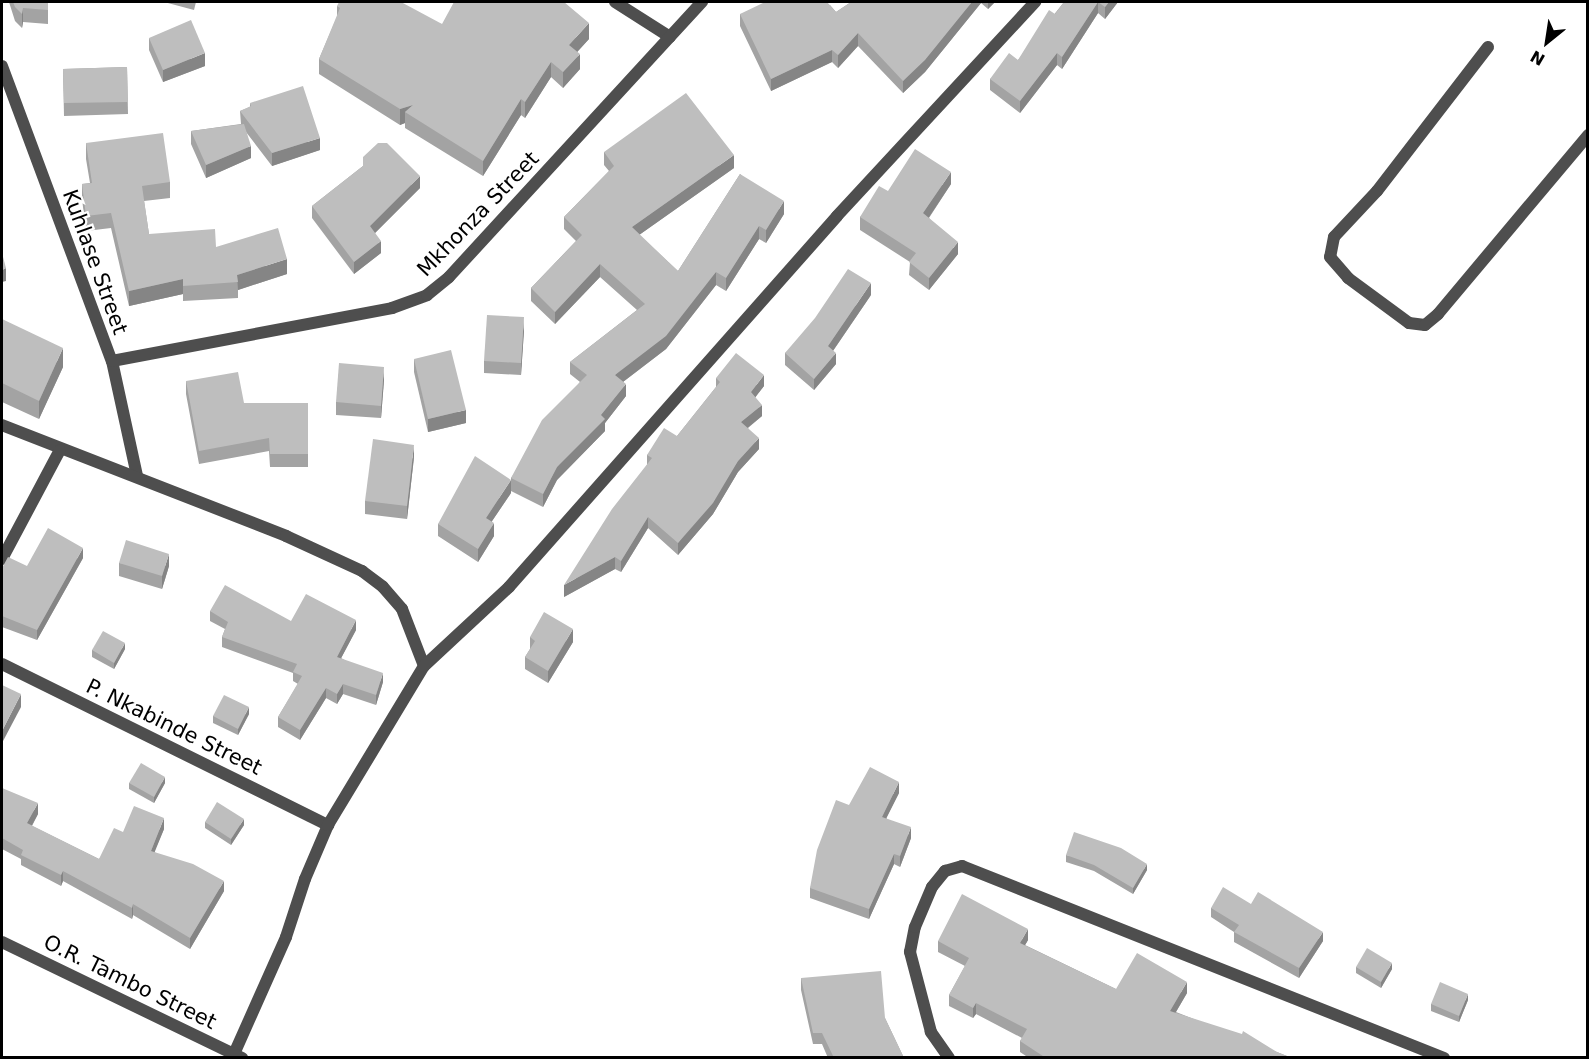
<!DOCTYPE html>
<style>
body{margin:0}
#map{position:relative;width:1589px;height:1059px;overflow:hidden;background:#fff;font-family:"DejaVu Sans",sans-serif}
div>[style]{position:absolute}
.minor>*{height:12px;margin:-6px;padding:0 6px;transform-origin:6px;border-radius:6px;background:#4e4e4e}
.tertiary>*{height:12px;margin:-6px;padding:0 6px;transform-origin:6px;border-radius:6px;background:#4e4e4e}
.wall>*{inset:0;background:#a3a3a3}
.shaded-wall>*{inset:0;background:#858585}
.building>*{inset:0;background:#bebebe}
span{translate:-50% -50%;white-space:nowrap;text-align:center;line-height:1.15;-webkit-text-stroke:4.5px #fff;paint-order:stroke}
.street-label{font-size:21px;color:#000}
.frame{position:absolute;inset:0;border:3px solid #000;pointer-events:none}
.north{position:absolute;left:1517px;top:12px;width:60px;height:60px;-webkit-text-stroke:4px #fff;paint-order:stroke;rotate:210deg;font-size:16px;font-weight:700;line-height:24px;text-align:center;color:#000}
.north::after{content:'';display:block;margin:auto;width:21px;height:27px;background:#000;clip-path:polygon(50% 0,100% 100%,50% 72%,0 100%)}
</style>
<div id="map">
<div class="minor">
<i style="left:615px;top:2px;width:65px;rotate:32.5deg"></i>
<i style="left:1488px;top:47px;width:182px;rotate:127.6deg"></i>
<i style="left:1377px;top:191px;width:63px;rotate:133.1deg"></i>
<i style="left:1334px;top:237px;width:20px;rotate:101deg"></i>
<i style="left:1330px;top:257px;width:28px;rotate:49deg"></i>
<i style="left:1348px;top:278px;width:76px;rotate:36.4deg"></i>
<i style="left:1409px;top:323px;width:16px;rotate:7deg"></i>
<i style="left:1425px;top:325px;width:17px;rotate:-40deg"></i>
<i style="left:1438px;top:314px;width:234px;rotate:-50deg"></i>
<i style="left:2px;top:66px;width:315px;rotate:69.6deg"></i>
<i style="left:112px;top:361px;width:118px;rotate:77.7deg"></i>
<i style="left:112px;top:361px;width:285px;rotate:-10.7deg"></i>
<i style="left:392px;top:308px;width:37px;rotate:-20deg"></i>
<i style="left:427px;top:295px;width:28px;rotate:-39deg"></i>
<i style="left:449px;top:277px;width:374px;rotate:-47.4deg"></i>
<i style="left:2px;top:425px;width:305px;rotate:21.3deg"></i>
<i style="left:286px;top:536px;width:84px;rotate:24.7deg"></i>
<i style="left:362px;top:571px;width:26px;rotate:37deg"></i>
<i style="left:383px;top:587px;width:29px;rotate:49deg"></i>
<i style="left:402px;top:609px;width:61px;rotate:68.9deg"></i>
<i style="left:2px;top:559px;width:123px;rotate:-62deg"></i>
<i style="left:2px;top:664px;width:364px;rotate:26.3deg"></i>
<i style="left:234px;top:1054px;width:128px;rotate:-66deg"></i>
<i style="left:286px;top:937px;width:61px;rotate:-71.9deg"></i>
<i style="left:305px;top:879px;width:59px;rotate:-66.9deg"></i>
<i style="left:328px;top:825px;width:186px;rotate:-58.9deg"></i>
<i style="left:424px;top:666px;width:116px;rotate:-42.9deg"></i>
<i style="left:509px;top:587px;width:495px;rotate:-48.5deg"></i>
<i style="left:837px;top:216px;width:292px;rotate:-47.2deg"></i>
<i style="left:949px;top:1058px;width:32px;rotate:-125deg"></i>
<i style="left:931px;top:1032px;width:83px;rotate:-104.7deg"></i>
<i style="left:910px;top:952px;width:25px;rotate:-79deg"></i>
<i style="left:915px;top:927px;width:43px;rotate:-67deg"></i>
<i style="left:932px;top:887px;width:21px;rotate:-51deg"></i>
<i style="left:945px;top:871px;width:18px;rotate:-16deg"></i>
<i style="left:962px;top:866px;width:519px;rotate:21.72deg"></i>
</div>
<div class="tertiary">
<i style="left:2px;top:942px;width:267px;rotate:25.8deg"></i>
</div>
<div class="wall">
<i style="clip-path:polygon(9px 2px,48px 2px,48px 24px,23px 22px,22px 28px,15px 21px)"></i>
<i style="clip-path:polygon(164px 2px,196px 2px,194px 10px)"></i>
<i style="clip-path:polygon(851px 2px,995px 2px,988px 9px,981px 3px,925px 72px,903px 93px,858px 46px,838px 68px,832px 62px,771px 91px,740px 26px,740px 14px,830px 5px,836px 12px)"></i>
<i style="clip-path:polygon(1064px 2px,1118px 2px,1105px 19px,1098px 13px,1062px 69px,1057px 65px,1020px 113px,990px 90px,990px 79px,1018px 60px)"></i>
<i style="clip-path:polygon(337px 6px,442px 24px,589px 39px,577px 52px,580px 69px,563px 88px,551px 77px,525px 118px,521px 115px,483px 176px,405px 128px,405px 123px,400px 125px,319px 74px,319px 59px,337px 17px)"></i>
<i style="clip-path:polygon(149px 38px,205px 66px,163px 82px,149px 50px)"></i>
<i style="clip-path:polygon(127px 67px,128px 114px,64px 116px,63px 69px)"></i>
<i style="clip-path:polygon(250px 103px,320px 150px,272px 166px,246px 132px,251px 158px,206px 178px,191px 144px,191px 131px,241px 124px,240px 111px,250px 107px)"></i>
<i style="clip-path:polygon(86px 143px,170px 182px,170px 198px,144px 201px,149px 234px,216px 247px,287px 274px,238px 290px,238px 298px,183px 301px,183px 294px,129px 306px,111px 228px,86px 231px,82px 199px,82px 184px,90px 183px,86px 159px)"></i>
<i style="clip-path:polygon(604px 152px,734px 168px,639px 235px,678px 271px,740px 174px,784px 214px,766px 243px,759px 239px,726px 291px,716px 285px,666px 349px,623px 382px,626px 396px,605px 423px,605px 431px,557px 480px,543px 507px,511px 491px,511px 478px,580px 382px,570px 374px,570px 362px,637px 310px,600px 277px,555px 324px,531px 301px,531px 288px,576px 241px,564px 229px,564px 217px,609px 171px,604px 165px)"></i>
<i style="clip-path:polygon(363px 166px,420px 188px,375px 233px,381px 253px,354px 274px,312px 218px,312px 206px)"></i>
<i style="clip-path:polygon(951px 184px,929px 218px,958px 254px,929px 290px,909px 275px,910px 262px,860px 230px,860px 217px,888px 191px)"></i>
<i style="clip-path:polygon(871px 295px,833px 351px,836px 364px,814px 390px,785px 365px,785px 353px)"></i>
<i style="clip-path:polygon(2px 319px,63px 367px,39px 419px,2px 402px)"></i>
<i style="clip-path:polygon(524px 330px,521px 375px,484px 373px,484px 361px)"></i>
<i style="clip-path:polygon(414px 359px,466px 423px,428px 432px,414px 372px)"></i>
<i style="clip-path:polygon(716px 378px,764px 386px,755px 397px,762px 416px,748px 428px,759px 449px,738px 472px,713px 514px,678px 555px,648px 528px,621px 572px,615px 569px,564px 597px,647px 465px,647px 455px,677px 436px,716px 387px)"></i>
<i style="clip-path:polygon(384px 380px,381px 418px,336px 415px,336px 402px)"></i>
<i style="clip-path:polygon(186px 381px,244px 403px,308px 403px,308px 467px,270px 467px,269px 451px,199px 464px,186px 394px)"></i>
<i style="clip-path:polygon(414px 457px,407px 519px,365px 514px,365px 501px)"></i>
<i style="clip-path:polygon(511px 493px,492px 521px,494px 536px,478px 562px,438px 536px,438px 524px)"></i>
<i style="clip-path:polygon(83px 558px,37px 640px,2px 627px,2px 568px,27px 566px)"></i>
<i style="clip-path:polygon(119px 563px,169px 566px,162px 589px,119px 576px)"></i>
<i style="clip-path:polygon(210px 611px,356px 630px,341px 658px,383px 682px,376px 705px,343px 694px,337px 704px,326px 698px,300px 740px,278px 727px,278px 717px,298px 684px,293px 681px,293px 673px,222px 647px,222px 637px,225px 629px,210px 621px)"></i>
<i style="clip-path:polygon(530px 637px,573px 642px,548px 683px,525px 669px,525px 657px,530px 649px)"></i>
<i style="clip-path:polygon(125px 649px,114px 669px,92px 657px,92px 650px)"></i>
<i style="clip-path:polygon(249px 714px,238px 735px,213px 723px,213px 716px)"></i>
<i style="clip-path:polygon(129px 783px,165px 783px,154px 803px,129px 789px)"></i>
<i style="clip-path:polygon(2px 788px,38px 814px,32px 826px,99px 859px,123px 832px,164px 829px,154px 852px,224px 891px,190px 949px,133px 915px,132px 919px,63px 881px,61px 886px,21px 865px,21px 859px,2px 849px)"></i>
<i style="clip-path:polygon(899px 793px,886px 818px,911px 838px,900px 867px,894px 864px,869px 919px,810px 898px,810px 888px,849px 805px)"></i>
<i style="clip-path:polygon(205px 822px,244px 825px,231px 845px,205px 828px)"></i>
<i style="clip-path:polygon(1066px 855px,1147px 870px,1133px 894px,1094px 871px,1066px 862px)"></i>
<i style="clip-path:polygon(1251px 904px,1323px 941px,1299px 978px,1234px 942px,1234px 932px,1211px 917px,1211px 908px)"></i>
<i style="clip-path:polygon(1028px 940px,1025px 945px,1116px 989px,1187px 993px,1176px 1012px,1292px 1058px,1029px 1058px,1020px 1052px,1020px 1041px,1022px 1038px,976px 1014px,973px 1018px,949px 1006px,949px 995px,965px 966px,938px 952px,938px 941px)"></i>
<i style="clip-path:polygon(1356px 967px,1392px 969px,1381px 988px,1356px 973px)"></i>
<i style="clip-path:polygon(801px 978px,885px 1018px,904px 1058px,828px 1058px,822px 1044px,813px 1044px,801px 990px)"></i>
<i style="clip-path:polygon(1468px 1000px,1459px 1022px,1431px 1011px,1431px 1004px)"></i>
</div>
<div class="shaded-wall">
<i style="clip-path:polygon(972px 2px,981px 2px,981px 3px,925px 72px,903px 93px,903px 81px)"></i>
<i style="clip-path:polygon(988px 2px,995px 2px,988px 9px)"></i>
<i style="clip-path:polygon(1098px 2px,1098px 13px,1062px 69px,1062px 57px)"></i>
<i style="clip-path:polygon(1109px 2px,1118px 2px,1105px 19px,1105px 7px)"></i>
<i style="clip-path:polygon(23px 8px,23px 22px,22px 28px,22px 14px)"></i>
<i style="clip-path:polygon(589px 23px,589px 39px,569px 61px,569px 45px)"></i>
<i style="clip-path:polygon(858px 33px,858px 46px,838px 68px,838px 55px)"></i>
<i style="clip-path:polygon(832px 50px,832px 62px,771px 91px,771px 79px)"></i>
<i style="clip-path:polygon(205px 53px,205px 66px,163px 82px,163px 70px)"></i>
<i style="clip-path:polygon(1057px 53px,1057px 65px,1020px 113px,1020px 101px)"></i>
<i style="clip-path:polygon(580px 54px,580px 69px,563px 88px,563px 72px)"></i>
<i style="clip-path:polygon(551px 62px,551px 77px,525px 118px,525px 102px)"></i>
<i style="clip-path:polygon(521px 99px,521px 115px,483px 176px,483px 161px)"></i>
<i style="clip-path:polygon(413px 105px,405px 112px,405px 123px,400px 125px,400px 109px)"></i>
<i style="clip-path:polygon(320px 138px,320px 150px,272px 166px,272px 153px)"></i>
<i style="clip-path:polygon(251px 146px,251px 158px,206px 178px,206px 165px)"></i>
<i style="clip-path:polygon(734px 155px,734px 168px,632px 240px,632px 227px)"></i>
<i style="clip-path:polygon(951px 172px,951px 184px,923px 226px,923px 213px)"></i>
<i style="clip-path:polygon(420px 176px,420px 188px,370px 238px,370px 226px)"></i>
<i style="clip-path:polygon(784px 201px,784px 214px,766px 243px,766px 230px)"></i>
<i style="clip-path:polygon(759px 226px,759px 239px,726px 291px,726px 278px)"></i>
<i style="clip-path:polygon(381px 241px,381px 253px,354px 274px,354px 262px)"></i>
<i style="clip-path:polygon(958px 242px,958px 254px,929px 290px,929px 278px)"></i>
<i style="clip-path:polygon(287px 259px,287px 274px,238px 290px,237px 275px)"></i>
<i style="clip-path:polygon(600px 264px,600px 277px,555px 324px,555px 312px)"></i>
<i style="clip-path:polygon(6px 268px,6px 281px,2px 282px,2px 270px)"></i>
<i style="clip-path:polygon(716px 272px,716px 285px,666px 349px,615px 388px,615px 375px)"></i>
<i style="clip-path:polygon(183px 279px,183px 294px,129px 306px,129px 291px)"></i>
<i style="clip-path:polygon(871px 283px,871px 295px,828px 358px,828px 346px)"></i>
<i style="clip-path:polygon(524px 317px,524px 330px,521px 375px,521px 363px)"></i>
<i style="clip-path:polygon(63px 348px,63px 367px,39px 419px,39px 401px)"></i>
<i style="clip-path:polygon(836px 353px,836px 364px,814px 390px,814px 379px)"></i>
<i style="clip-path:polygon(384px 367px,384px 380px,381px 418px,381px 406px)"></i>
<i style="clip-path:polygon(764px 375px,764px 386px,751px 403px,751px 392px)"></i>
<i style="clip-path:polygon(626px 384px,626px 396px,605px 423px,605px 431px,557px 480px,543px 507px,543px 494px,557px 467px)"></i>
<i style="clip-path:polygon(762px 405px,762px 416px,741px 433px,741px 422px)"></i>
<i style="clip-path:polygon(466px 410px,466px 423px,428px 432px,428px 419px)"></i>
<i style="clip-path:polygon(759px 438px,759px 449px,738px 472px,713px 514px,678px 555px,678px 543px,738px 461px)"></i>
<i style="clip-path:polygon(414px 445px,414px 457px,407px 519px,407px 506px)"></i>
<i style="clip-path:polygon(511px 480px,511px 493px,486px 530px,486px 518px)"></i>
<i style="clip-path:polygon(648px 517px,648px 528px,621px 572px,621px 561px)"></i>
<i style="clip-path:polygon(494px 523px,494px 536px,478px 562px,478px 549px)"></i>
<i style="clip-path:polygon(83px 548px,83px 558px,37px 640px,37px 630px)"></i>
<i style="clip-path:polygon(169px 554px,169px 566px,162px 589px,162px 576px)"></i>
<i style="clip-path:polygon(615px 557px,615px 569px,564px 597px,564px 585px)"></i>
<i style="clip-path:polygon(356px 620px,356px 630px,337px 666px,337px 657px)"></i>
<i style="clip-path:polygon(573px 629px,573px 642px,548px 683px,548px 671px)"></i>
<i style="clip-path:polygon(125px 643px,125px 649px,114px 669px,114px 663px)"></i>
<i style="clip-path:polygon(383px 673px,383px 682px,376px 705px,376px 695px)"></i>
<i style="clip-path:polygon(343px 684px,343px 694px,337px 704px,337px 694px)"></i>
<i style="clip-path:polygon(326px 688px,326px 698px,300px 740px,300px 730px)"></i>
<i style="clip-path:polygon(21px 694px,21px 707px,2px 743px,2px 731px)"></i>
<i style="clip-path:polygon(249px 707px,249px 714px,238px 735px,238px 729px)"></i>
<i style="clip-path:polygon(165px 777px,165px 783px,154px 803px,154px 797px)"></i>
<i style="clip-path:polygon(899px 782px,899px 793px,882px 827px,882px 817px)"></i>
<i style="clip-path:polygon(38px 803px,38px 814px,27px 834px,27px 823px)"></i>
<i style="clip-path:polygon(164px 818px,164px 829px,151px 861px,151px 851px)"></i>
<i style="clip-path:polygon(244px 819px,244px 825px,231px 845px,231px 839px)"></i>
<i style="clip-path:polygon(911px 827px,911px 838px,900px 867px,900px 856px)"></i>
<i style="clip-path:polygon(894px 854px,894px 864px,869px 919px,869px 909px)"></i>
<i style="clip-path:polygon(1147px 864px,1147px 870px,1133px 894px,1133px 888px)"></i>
<i style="clip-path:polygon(63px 871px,63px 881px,61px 886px,61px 875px)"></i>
<i style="clip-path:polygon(224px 881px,224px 891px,190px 949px,190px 938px)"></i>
<i style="clip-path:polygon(133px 904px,133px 915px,132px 919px,132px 908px)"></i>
<i style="clip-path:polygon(1028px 929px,1028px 940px,1020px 954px,1020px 943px)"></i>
<i style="clip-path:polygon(1323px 932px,1323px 941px,1299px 978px,1299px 968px)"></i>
<i style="clip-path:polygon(1392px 963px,1392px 969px,1381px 988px,1381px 982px)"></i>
<i style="clip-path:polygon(1187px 982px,1187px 993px,1170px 1022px,1170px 1011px)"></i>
<i style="clip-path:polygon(1468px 994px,1468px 1000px,1459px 1022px,1459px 1016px)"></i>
<i style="clip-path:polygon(976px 1003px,976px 1014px,973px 1018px,973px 1008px)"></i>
</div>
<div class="building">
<i style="clip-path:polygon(13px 2px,48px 2px,48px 10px,23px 8px,22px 14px,15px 7px)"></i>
<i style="clip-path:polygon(339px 2px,401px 2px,442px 24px,454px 2px,564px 2px,589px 23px,569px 45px,580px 54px,563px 72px,551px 62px,525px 102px,521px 99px,483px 161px,405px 112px,413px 105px,400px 109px,319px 59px,340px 8px,337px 6px)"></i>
<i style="clip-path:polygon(765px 2px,827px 2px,836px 12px,851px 2px,972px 2px,925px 60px,903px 81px,858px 33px,838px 55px,832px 50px,771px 79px,740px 14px)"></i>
<i style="clip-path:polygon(1064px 2px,1109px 2px,1105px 7px,1098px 2px,1062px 57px,1057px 53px,1020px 101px,990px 79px,1009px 53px,1018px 60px,1049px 10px,1055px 14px)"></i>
<i style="clip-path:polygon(191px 20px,205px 53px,163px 70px,149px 38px)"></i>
<i style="clip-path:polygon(127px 67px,128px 102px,64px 103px,63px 69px)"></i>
<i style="clip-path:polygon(303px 86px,320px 138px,272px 153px,240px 111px,251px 106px,250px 103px)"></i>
<i style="clip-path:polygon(686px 93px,734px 155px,632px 227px,678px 271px,740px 174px,784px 201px,766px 230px,759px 226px,726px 278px,716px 272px,666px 336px,615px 375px,626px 384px,601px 415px,605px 419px,557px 467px,543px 494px,511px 478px,542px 420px,587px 375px,570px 362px,645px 304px,600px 264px,555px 312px,531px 288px,582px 235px,564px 217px,614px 166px,604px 152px)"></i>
<i style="clip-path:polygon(244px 124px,251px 146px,206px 165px,191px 131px)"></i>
<i style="clip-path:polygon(163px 133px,170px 182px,142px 186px,149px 234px,215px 229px,216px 247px,278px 228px,287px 259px,237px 275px,238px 282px,183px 286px,183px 279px,129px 291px,111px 213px,86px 216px,82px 184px,92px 183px,86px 143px)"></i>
<i style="clip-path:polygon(378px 143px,387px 143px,420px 176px,370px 226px,381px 241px,354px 262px,312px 206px,363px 166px,363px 157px)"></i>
<i style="clip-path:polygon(915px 149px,951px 172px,923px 213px,958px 242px,929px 278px,909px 262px,916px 253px,860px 217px,879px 186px,888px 191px)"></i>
<i style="clip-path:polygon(2px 253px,6px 268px,2px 270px)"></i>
<i style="clip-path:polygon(848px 269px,871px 283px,828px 346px,836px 353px,814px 379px,785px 353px,815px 318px)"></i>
<i style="clip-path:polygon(487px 315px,524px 317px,521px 363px,484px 361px)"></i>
<i style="clip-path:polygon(2px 319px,63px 348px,39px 401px,2px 383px)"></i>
<i style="clip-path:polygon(451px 350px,466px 410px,428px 419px,414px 359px)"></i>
<i style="clip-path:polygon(736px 353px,764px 375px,751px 392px,762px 405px,741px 422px,759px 438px,738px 461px,713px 503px,678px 543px,648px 517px,621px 561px,615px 557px,564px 585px,612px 509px,652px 458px,647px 455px,664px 428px,677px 436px,720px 382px,716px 378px)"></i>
<i style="clip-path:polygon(339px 363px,384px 367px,381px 406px,336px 402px)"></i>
<i style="clip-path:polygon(238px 372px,244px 403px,308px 403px,308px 454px,270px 454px,269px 438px,199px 451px,186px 381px)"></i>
<i style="clip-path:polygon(373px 439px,414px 445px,407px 506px,365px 501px)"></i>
<i style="clip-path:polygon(475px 456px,511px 480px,486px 518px,494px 523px,478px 549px,438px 524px)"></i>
<i style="clip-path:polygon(48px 528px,83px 548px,37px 630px,2px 616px,2px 568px,8px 557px,27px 566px)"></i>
<i style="clip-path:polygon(126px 540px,169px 554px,162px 576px,119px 563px)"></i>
<i style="clip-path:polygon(225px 585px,291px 621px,306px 594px,356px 620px,337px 657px,383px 673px,376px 695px,343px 684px,337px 694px,326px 688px,300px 730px,278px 717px,302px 676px,293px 672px,297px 664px,222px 637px,228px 622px,210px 611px)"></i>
<i style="clip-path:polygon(544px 612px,573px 629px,548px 671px,525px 657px,535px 641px,530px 637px)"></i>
<i style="clip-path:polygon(103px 631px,125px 643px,114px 663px,92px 650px)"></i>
<i style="clip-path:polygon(2px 685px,21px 694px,2px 731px)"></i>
<i style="clip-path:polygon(224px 695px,249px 707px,238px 729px,213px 716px)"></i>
<i style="clip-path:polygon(141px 763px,165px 777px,154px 797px,129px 783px)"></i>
<i style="clip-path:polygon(870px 767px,899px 782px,882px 817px,911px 827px,900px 856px,894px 854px,869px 909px,810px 888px,817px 850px,836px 800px,849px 805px)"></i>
<i style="clip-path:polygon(2px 788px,38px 803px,27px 823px,99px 859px,114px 828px,123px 832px,134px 806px,164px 818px,151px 851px,193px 864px,224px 881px,190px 938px,133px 904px,132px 908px,63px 871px,61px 875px,21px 855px,23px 850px,2px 838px)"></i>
<i style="clip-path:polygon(217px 802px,244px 819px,231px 839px,205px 822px)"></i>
<i style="clip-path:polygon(1074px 832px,1121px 848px,1147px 864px,1133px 888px,1094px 865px,1066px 855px)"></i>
<i style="clip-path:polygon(1223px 887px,1251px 904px,1258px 892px,1323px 932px,1299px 968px,1234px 932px,1239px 925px,1211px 908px)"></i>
<i style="clip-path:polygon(962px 894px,1028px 929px,1020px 943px,1116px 989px,1137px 953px,1187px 982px,1170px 1011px,1242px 1034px,1243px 1031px,1277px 1052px,1292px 1058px,1046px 1058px,1020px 1041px,1027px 1029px,976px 1003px,973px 1008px,949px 995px,969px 958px,938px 941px)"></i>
<i style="clip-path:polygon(1367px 948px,1392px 963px,1381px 982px,1356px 967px)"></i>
<i style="clip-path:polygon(881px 971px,885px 1018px,904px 1058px,834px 1058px,822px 1033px,813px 1033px,801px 978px)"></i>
<i style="clip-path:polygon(1440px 982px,1468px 994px,1459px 1016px,1431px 1004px)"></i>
</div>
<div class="street-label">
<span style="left:478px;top:214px;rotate:-46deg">Mkhonza Street</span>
<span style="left:95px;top:262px;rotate:70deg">Kuhlase Street</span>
<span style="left:174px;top:727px;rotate:26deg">P. Nkabinde Street</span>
<span style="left:130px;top:982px;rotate:26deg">O.R. Tambo Street</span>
</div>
<div class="frame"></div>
<div class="north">N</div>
</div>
